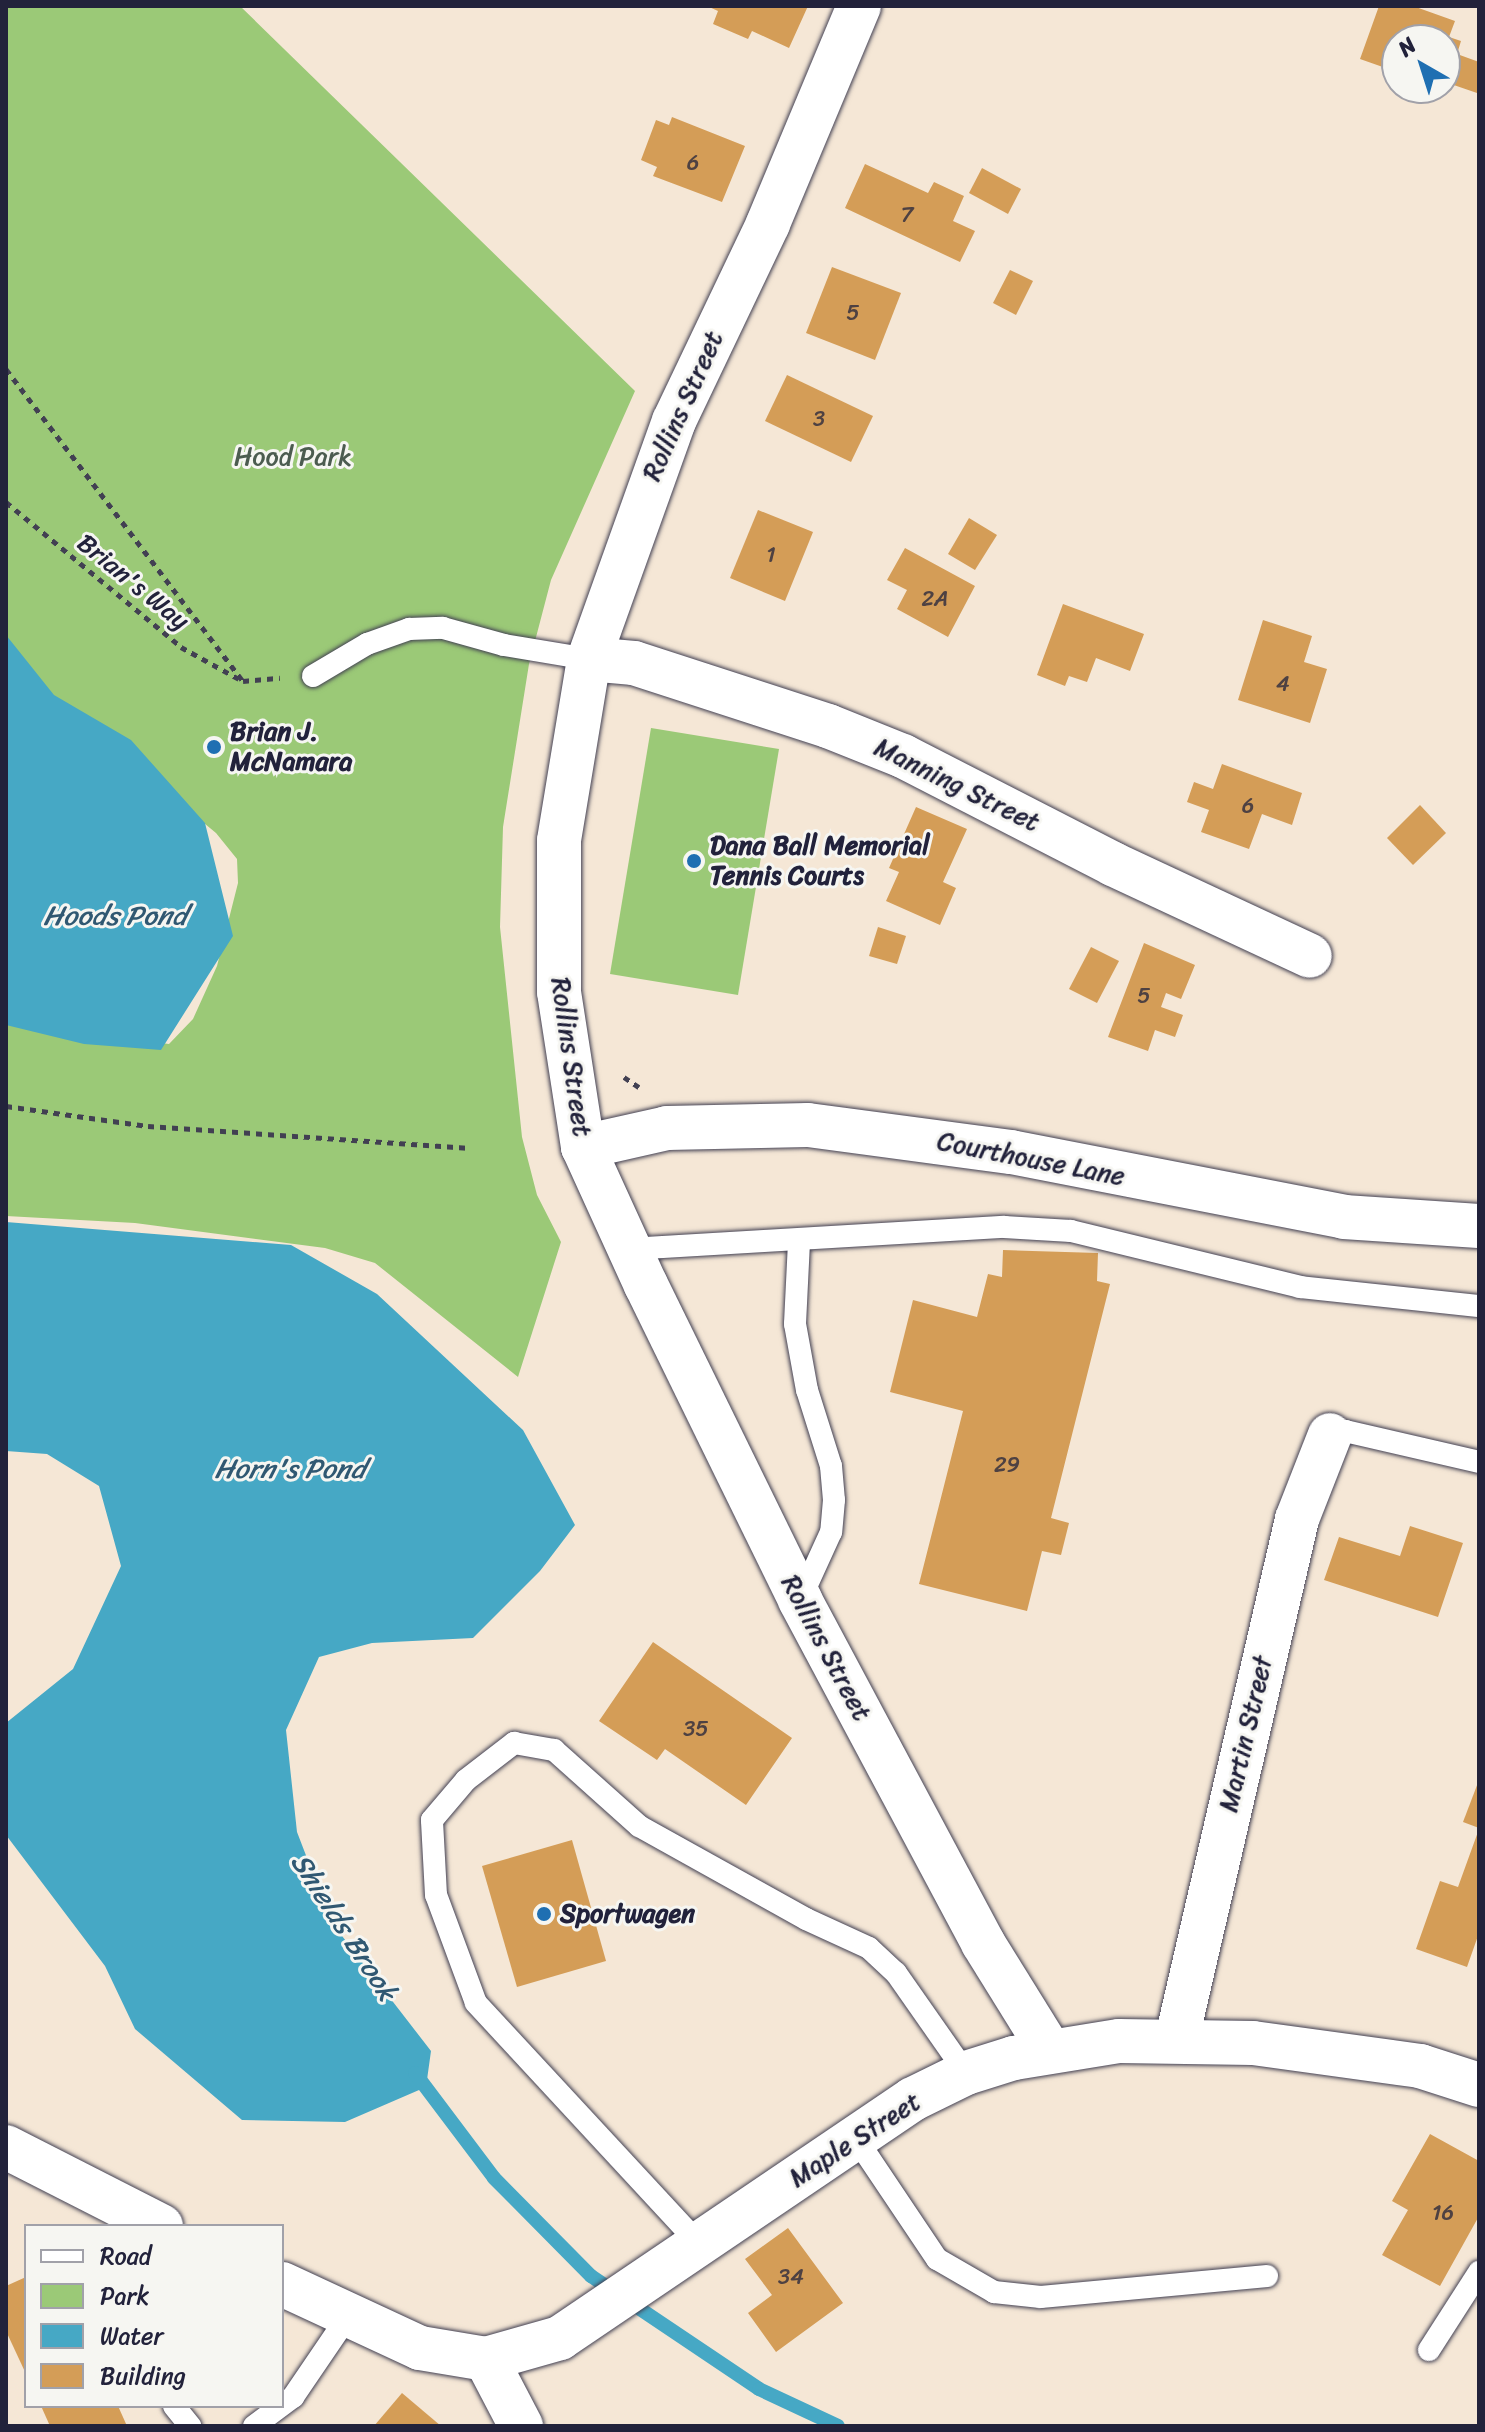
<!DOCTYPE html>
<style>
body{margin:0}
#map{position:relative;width:1485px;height:2432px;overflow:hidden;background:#f5e7d6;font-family:Sriracha,sans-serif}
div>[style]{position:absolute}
.green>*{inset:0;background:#9bc977}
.water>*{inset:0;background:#46a8c5}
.stream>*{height:14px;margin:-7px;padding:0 7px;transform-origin:7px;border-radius:7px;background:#46a8c5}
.building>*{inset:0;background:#d49d57}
.path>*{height:5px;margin-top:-2.5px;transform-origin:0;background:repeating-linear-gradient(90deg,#424052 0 6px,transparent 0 12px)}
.roads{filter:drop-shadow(0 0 2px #424052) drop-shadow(0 0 2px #424052)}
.lane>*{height:22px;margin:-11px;padding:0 11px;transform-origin:11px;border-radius:11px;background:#fff}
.street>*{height:44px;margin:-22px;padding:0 22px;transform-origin:22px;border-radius:22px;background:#fff}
.secondary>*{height:44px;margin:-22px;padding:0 22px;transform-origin:22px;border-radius:22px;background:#fff}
.dots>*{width:22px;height:22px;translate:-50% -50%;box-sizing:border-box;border:4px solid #f6f6f2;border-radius:50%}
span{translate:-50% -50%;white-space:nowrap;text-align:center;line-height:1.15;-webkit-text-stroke:6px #f6f6f2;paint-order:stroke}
.number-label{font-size:22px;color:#4e4142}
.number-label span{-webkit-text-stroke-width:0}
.street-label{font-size:26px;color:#22223b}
.park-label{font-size:26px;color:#4c5c50}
.poi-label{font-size:26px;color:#22223b;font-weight:700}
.left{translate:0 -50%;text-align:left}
.water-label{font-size:28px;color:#305872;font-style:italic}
.frame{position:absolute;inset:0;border:8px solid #22223b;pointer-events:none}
.legend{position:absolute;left:24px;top:2224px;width:260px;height:184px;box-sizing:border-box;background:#f6f6f2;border:2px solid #a1a1a9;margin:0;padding:10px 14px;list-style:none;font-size:24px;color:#22223b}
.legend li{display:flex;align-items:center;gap:16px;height:40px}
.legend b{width:40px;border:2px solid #a1a1a9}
.north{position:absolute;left:1381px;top:24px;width:80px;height:80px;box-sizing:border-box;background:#f6f6f2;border:2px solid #a1a1a9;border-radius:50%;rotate:321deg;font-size:22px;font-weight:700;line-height:32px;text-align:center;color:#22223b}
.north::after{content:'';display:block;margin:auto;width:28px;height:36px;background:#1f6fb2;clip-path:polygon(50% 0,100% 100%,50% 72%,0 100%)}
</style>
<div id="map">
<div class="green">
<i style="clip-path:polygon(6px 6px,240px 6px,635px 391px,551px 580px,529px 664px,503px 827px,500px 927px,522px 1137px,537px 1195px,561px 1242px,518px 1377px,375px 1263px,325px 1248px,135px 1223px,6px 1216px,6px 1023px,169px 1044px,193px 1019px,217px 966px,238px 883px,237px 859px,216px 833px,140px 770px,89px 738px,6px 642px)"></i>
<i style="clip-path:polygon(651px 728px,779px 749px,738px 995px,610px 974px)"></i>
</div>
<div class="water">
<i style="clip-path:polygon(6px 635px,54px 695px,131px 740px,205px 823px,233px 936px,161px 1050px,84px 1044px,6px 1025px)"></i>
<i style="clip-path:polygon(6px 1222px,291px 1245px,377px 1294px,523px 1430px,575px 1525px,540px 1571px,473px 1638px,372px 1643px,319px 1657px,286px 1730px,297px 1832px,332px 1923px,431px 2051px,426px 2087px,345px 2122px,242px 2120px,135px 2029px,105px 1966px,6px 1835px,6px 1723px,73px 1669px,121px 1566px,99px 1486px,47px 1454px,6px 1451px)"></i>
</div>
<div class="stream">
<i style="left:415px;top:2073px;width:131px;rotate:53deg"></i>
<i style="left:494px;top:2178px;width:138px;rotate:45.3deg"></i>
<i style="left:591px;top:2276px;width:202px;rotate:33.9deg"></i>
<i style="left:759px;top:2389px;width:87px;rotate:25.1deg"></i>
</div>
<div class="building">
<i style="clip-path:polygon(707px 6px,808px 6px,789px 48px,752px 31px,748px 39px,713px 24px,718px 11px)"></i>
<i style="clip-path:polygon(1379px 6px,1413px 6px,1455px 21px,1449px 37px,1461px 41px,1457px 54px,1479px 62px,1477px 93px,1445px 82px,1445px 40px,1397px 40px,1397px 72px,1360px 59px)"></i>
<i style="clip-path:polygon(672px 117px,745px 146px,722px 202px,653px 176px,657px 167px,641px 160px,656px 120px,669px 125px)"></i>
<i style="clip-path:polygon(865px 164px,928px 193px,934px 182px,964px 196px,953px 221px,975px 231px,960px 262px,845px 208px)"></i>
<i style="clip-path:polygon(982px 168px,1021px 189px,1008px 214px,969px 193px)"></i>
<i style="clip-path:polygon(832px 267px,901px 293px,875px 360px,806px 333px)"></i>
<i style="clip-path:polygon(1010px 270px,1033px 281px,1016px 315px,993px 303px)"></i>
<i style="clip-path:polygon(787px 375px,873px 416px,851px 462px,765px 421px)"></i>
<i style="clip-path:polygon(758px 510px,813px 532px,785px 601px,730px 578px)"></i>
<i style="clip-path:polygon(969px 518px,997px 535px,975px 570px,948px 554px)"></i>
<i style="clip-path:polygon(905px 548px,975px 586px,948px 637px,897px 609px,907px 590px,887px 580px)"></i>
<i style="clip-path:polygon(1063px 604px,1144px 634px,1130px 671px,1096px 658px,1087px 682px,1069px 676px,1065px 686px,1037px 675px)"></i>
<i style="clip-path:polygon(1263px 620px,1312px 636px,1304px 662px,1327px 669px,1310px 723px,1238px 700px)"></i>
<i style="clip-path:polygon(1222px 764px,1302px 793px,1292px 825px,1262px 814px,1249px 849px,1201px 832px,1209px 810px,1187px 802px,1194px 782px,1213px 789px)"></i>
<i style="clip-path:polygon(1420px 805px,1446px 833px,1413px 865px,1387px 838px)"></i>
<i style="clip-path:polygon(916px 807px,967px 829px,943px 882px,956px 888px,940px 925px,886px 901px,899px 872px,889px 868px)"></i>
<i style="clip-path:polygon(878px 927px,906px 936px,897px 964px,869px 956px)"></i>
<i style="clip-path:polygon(1144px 943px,1195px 965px,1181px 999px,1166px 993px,1161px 1007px,1183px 1015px,1175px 1037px,1155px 1030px,1148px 1051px,1108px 1037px)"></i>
<i style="clip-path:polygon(1091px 947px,1119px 961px,1097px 1003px,1069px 989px)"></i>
<i style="clip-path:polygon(1003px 1250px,1098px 1253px,1097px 1281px,1110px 1284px,1051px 1518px,1069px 1523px,1061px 1555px,1042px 1551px,1027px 1611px,919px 1584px,963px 1411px,890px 1392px,913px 1300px,977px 1317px,988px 1274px,1002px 1277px)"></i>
<i style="clip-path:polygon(1410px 1526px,1463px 1543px,1438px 1617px,1324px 1580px,1339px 1537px,1400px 1556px)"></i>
<i style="clip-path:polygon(653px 1642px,792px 1738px,746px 1805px,665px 1749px,657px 1760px,599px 1721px)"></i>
<i style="clip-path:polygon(1479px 1780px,1479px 1828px,1463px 1822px)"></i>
<i style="clip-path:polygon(1479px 1829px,1479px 1933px,1467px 1967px,1416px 1949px,1440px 1881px,1458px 1887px)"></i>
<i style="clip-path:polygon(572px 1840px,606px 1961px,517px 1987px,482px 1866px)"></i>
<i style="clip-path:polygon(1430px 2134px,1479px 2161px,1479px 2216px,1440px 2286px,1382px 2255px,1408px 2210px,1392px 2201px)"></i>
<i style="clip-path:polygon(788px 2228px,843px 2303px,776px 2352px,748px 2313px,772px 2295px,745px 2259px)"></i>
<i style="clip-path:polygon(26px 2277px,26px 2374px,6px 2331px,6px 2286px)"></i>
<i style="clip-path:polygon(402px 2393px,441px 2426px,374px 2426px)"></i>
<i style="clip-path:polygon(41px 2406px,118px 2406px,127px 2426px,50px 2426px)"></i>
</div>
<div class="path">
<i style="left:6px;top:369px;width:392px;rotate:52.8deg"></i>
<i style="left:243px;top:681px;width:37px;rotate:-5deg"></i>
<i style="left:6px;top:502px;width:227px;rotate:39.6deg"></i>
<i style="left:181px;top:647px;width:66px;rotate:28.9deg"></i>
<i style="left:624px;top:1077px;width:18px;rotate:34deg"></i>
<i style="left:6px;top:1106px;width:143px;rotate:8deg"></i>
<i style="left:148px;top:1126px;width:323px;rotate:3.9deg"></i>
</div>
<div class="roads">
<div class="lane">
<i style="left:313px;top:676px;width:63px;rotate:-30.7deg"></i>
<i style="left:367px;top:644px;width:45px;rotate:-19.7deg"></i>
<i style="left:409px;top:629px;width:34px;rotate:-2deg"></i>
<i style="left:443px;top:628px;width:63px;rotate:15.6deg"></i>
<i style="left:504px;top:645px;width:86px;rotate:9.4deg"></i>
<i style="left:799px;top:1242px;width:82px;rotate:92.8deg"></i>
<i style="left:795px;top:1324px;width:67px;rotate:79.7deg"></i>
<i style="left:807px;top:1390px;width:80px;rotate:72.5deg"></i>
<i style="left:831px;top:1466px;width:34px;rotate:85deg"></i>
<i style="left:834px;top:1500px;width:32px;rotate:95deg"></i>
<i style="left:831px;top:1532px;width:75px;rotate:114.5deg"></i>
<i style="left:629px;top:1249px;width:376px;rotate:-3.4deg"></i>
<i style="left:1004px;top:1227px;width:67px;rotate:3.4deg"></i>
<i style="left:1071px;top:1231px;width:236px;rotate:13.7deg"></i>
<i style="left:1300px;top:1287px;width:180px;rotate:6.1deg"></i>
<i style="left:1330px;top:1435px;width:16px;rotate:-15deg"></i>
<i style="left:1345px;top:1431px;width:138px;rotate:13deg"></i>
<i style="left:855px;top:2137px;width:147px;rotate:56.1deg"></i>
<i style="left:937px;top:2259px;width:66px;rotate:30.1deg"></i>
<i style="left:994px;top:2292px;width:47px;rotate:6.1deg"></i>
<i style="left:1041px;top:2297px;width:227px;rotate:-5.3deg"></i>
<i style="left:700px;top:2245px;width:330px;rotate:-132.8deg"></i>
<i style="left:476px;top:2003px;width:115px;rotate:-110.3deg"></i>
<i style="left:436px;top:1895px;width:75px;rotate:-93.1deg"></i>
<i style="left:432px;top:1820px;width:52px;rotate:-49.6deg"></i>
<i style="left:466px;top:1780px;width:61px;rotate:-37.6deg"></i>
<i style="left:514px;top:1743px;width:41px;rotate:9.9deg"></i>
<i style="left:554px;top:1750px;width:114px;rotate:41.8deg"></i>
<i style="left:639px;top:1826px;width:191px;rotate:29.1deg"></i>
<i style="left:806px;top:1919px;width:69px;rotate:24.7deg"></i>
<i style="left:869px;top:1948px;width:37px;rotate:43deg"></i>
<i style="left:896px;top:1973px;width:122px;rotate:55deg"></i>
<i style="left:1429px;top:2350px;width:93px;rotate:-57.3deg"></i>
<i style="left:174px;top:2406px;width:26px;rotate:51deg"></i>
<i style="left:254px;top:2426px;width:49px;rotate:-36.6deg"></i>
<i style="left:293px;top:2397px;width:98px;rotate:-55.8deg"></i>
</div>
<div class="street">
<i style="left:859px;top:6px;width:236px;rotate:112.7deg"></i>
<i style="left:768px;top:224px;width:218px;rotate:115.5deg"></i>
<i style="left:674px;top:421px;width:253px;rotate:109.7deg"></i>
<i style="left:589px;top:659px;width:184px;rotate:99.4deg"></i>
<i style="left:559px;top:841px;width:151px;rotate:90deg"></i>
<i style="left:559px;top:992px;width:157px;rotate:81.2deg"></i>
<i style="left:583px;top:1147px;width:152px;rotate:65.5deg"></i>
<i style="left:646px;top:1285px;width:351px;rotate:63.9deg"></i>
<i style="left:800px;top:1600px;width:389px;rotate:61.9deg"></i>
<i style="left:983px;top:1943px;width:127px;rotate:58.2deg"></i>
<i style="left:589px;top:659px;width:45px;rotate:5.1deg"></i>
<i style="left:634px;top:663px;width:204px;rotate:18deg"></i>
<i style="left:828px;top:726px;width:81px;rotate:21.8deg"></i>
<i style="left:903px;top:756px;width:236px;rotate:27.2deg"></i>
<i style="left:1113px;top:864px;width:217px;rotate:25deg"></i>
<i style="left:583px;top:1147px;width:86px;rotate:-12.7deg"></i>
<i style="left:667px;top:1128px;width:141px;rotate:-1.2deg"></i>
<i style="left:808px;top:1125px;width:205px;rotate:7.6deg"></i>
<i style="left:1011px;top:1152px;width:339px;rotate:11deg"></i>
<i style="left:1344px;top:1217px;width:135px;rotate:3.8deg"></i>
<i style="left:1177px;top:2038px;width:533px;rotate:-76.98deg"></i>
<i style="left:1297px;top:1519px;width:90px;rotate:-68.6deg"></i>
<i style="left:486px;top:2359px;width:77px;rotate:-15.8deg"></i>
<i style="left:560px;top:2338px;width:426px;rotate:-34.1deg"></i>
<i style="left:913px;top:2099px;width:59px;rotate:-26.1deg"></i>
<i style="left:966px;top:2073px;width:50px;rotate:-17.4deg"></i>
<i style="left:1014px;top:2058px;width:106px;rotate:-9.2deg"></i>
<i style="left:1119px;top:2041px;width:134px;rotate:0.9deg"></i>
<i style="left:1253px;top:2043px;width:169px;rotate:7.8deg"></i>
<i style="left:1420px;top:2066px;width:62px;rotate:17.9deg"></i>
</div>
<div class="secondary">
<i style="left:6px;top:2147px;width:174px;rotate:27deg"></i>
<i style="left:282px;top:2284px;width:152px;rotate:24.9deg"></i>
<i style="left:420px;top:2348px;width:67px;rotate:9.5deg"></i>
<i style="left:486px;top:2359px;width:76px;rotate:62.4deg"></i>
</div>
</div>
<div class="dots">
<i style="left:214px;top:747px;background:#1f6fb2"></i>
<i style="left:694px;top:861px;background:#1f6fb2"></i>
<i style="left:544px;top:1914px;background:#1f6fb2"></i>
</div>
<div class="number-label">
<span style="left:693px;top:163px">6</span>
<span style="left:907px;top:215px">7</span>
<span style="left:853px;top:313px">5</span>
<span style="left:819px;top:419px">3</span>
<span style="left:771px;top:555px">1</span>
<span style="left:935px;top:599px">2A</span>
<span style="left:1283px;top:684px">4</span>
<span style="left:1248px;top:806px">6</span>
<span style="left:1144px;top:996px">5</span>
<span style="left:1007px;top:1465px">29</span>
<span style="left:696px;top:1729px">35</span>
<span style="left:1443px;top:2213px">16</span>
<span style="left:791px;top:2277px">34</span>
</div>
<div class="street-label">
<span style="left:683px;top:406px;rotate:-66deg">Rollins Street</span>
<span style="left:133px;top:582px;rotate:39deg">Brian's Way</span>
<span style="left:957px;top:785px;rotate:26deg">Manning Street</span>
<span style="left:571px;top:1057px;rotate:82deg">Rollins Street</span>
<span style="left:1031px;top:1159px;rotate:11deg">Courthouse Lane</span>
<span style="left:826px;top:1648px;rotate:62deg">Rollins Street</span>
<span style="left:1246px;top:1734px;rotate:-77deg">Martin Street</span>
<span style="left:855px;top:2140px;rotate:-33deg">Maple Street</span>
</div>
<div class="park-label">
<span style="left:293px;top:457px">Hood Park</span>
</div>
<div class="poi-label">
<span class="left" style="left:230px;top:747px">Brian J.<br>McNamara</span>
<span class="left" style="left:710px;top:861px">Dana Ball Memorial<br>Tennis Courts</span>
<span class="left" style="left:560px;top:1914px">Sportwagen</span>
</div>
<div class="water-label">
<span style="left:115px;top:916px">Hoods Pond</span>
<span style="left:290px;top:1469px">Horn's Pond</span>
<span style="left:344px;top:1927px;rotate:57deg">Shields Brook</span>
</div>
<div class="frame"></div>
<ul class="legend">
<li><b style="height:10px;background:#fff"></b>Road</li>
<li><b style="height:22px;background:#9bc977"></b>Park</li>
<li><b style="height:22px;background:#46a8c5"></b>Water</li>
<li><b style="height:22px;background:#d49d57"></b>Building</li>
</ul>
<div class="north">N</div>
</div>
